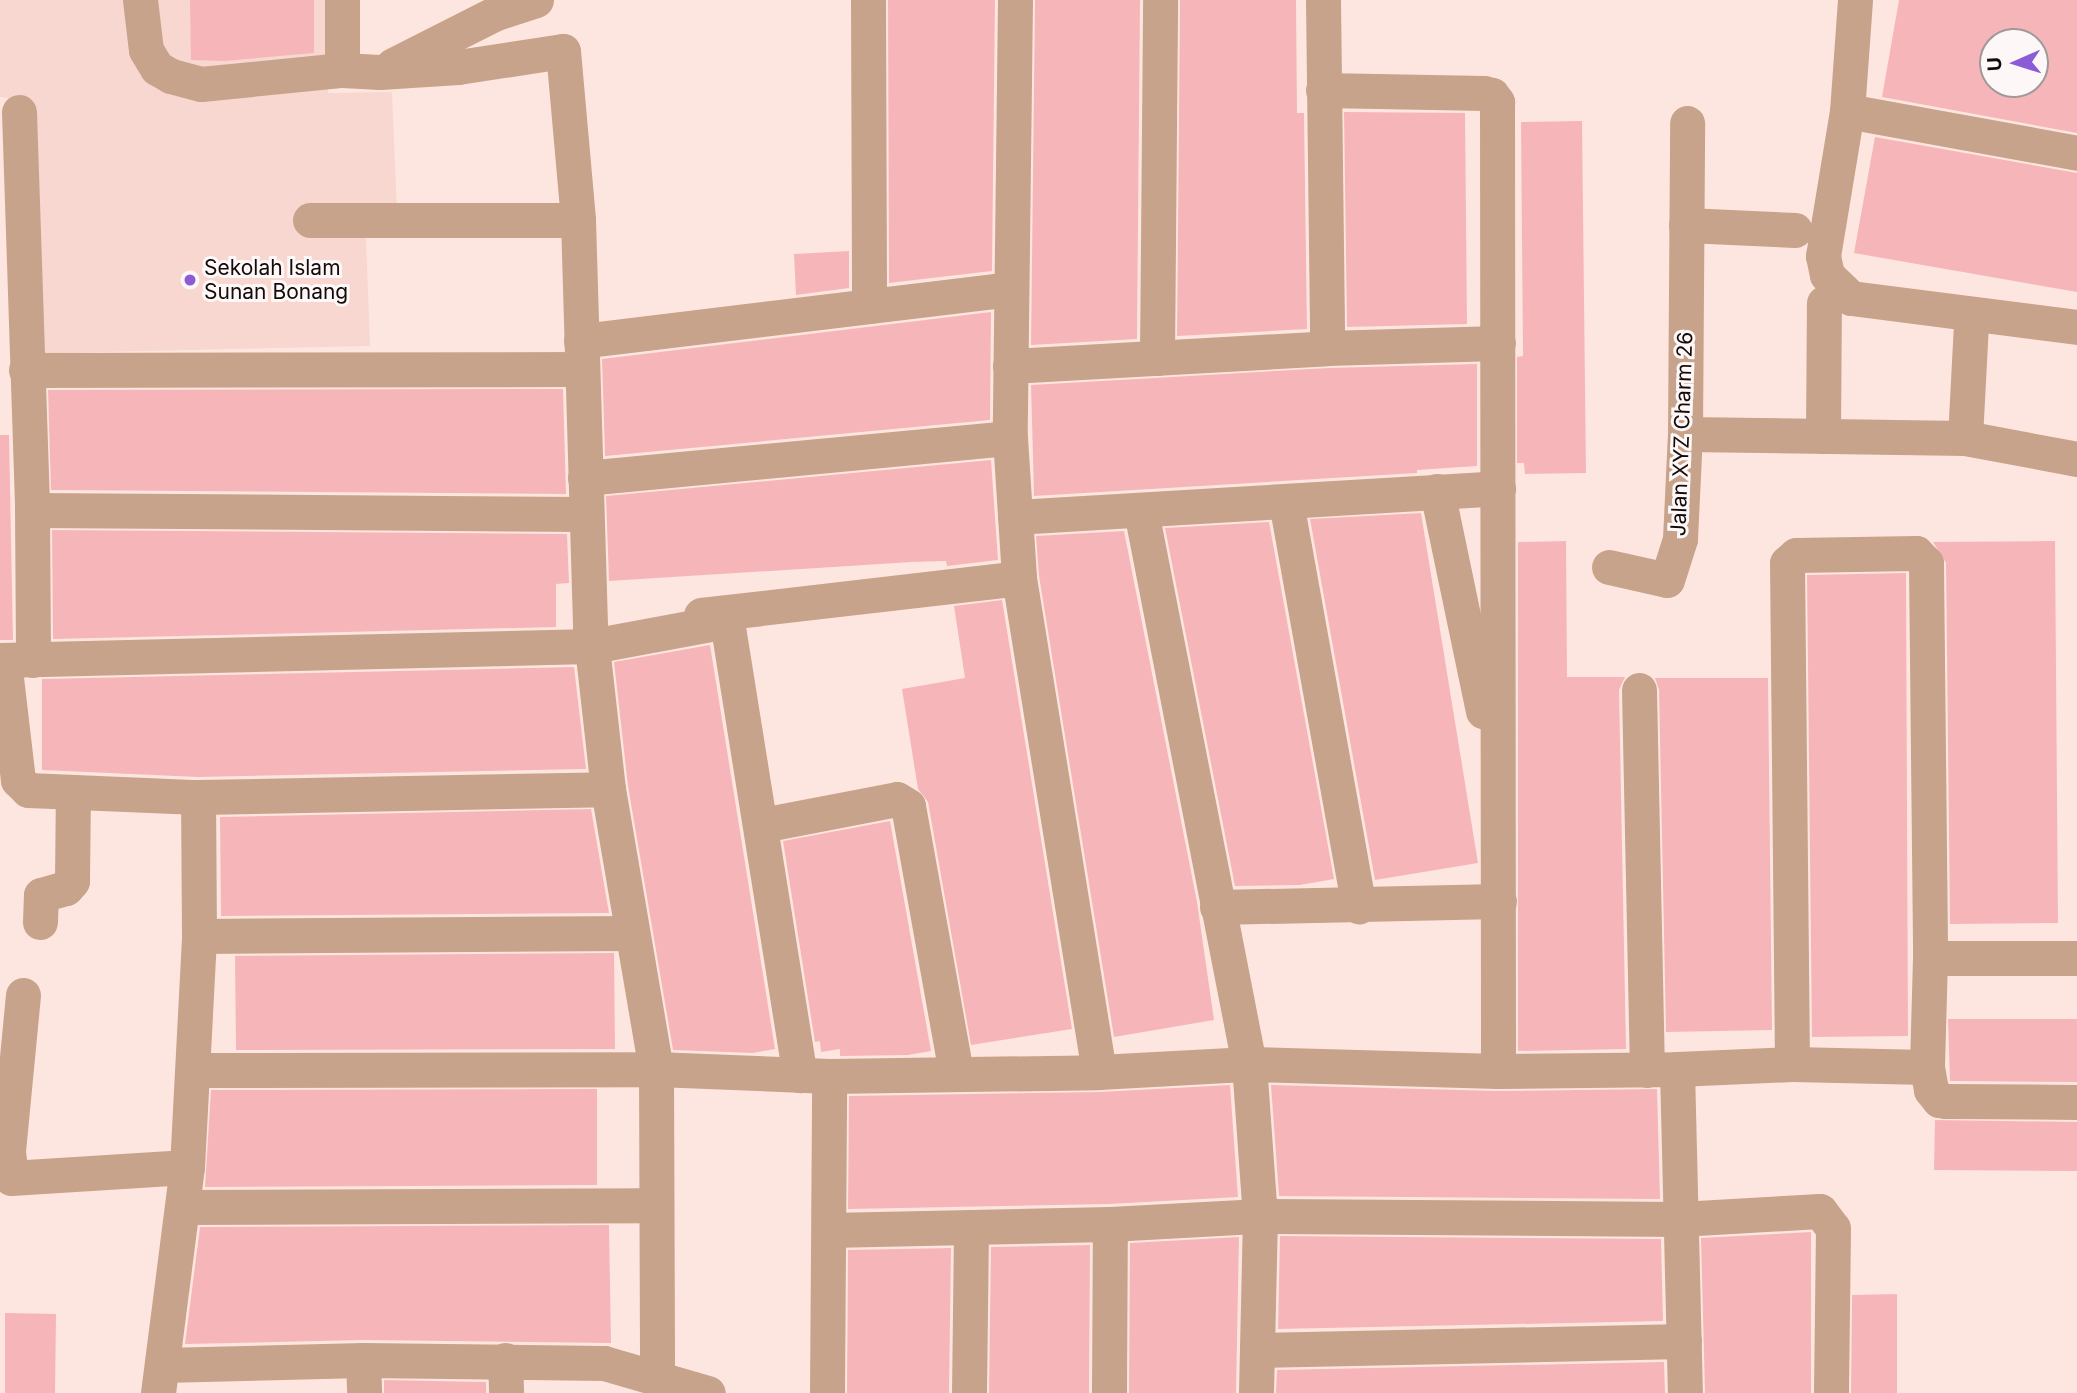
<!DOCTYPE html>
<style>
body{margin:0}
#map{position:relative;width:2077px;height:1393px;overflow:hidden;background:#fee6e0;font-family:Inter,sans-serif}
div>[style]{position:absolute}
.built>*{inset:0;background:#f7d7cf}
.building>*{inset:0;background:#f6b6b9}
.minor>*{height:35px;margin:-17.5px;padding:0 17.5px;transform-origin:17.5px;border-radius:17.5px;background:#c8a38b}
.dots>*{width:19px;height:19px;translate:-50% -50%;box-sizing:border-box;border:4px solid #fdf8f7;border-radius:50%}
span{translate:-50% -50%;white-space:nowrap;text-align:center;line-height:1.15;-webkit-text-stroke:6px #fdf8f7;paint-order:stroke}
.poi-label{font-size:21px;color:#130b09}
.left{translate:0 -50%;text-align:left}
.street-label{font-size:21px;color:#130b09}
.north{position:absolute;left:1979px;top:28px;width:70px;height:70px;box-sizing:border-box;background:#fdf8f7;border:2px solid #9f9998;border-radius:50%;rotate:267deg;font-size:19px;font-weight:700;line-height:28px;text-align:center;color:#130b09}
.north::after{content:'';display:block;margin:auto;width:24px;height:32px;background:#8c5cd6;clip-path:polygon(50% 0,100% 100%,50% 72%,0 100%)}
</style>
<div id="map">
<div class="built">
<i style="clip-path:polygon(0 0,328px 0,328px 93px,392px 92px,397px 212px,365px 214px,370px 346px,13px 354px,8px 98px,0 97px)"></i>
</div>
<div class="building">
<i style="clip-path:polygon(190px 0,314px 0,314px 53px,224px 61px,191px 60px)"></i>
<i style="clip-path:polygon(888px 0,995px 0,992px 271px,889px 283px)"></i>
<i style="clip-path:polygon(1035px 0,1140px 0,1137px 339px,1031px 345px)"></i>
<i style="clip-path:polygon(1180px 0,1296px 0,1297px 113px,1304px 113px,1307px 329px,1177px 336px)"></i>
<i style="clip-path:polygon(evenodd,1899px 0,2077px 0,2077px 133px,1882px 97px,1899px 0,1993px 42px,2035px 42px,2035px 84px,1993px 84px,1993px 42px)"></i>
<i style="clip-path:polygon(1344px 112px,1465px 113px,1467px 324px,1347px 327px)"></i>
<i style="clip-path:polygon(1582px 121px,1586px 473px,1525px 474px,1524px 463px,1517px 463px,1517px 357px,1523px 356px,1521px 122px)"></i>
<i style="clip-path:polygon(1875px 137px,2077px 173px,2077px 292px,1854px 253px)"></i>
<i style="clip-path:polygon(849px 251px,849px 288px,796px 295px,794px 254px)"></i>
<i style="clip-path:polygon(991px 312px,990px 420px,605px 456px,602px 359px)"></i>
<i style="clip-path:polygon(1477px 364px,1477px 466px,1417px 470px,1417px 473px,1034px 496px,1031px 385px,1328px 368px)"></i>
<i style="clip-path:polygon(563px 389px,566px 494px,51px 490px,48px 390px)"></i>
<i style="clip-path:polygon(0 435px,9px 435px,13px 640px,0 640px)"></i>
<i style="clip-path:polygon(991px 460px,998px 560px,947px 566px,946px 561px,912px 562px,609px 581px,606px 496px)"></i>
<i style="clip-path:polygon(1421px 513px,1478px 863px,1375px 880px,1310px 519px)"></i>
<i style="clip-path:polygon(1269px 522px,1334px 879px,1300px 885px,1235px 886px,1165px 528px)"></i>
<i style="clip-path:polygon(52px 530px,567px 534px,569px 583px,556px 584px,556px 627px,53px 639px)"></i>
<i style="clip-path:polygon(1124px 531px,1197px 902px,1214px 1020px,1114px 1037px,1039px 576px,1036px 536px)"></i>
<i style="clip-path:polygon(1566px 541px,1567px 677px,1625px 677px,1619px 690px,1626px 1049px,1518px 1051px,1518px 542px)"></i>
<i style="clip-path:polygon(2055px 541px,2058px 923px,1950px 924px,1946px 563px,1933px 542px)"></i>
<i style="clip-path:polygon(1906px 573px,1908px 1036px,1812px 1037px,1807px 575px)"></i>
<i style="clip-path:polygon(1002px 600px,1072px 1029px,971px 1045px,928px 802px,918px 789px,902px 689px,965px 678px,954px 606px)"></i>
<i style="clip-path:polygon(710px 645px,775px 1049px,753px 1053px,673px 1050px,628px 786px,614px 662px)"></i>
<i style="clip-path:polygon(574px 667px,586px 769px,198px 777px,42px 770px,42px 679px)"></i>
<i style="clip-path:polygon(1655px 678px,1768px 678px,1772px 1030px,1666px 1032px,1659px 690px)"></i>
<i style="clip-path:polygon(591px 809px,609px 913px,221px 916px,220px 817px)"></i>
<i style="clip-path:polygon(890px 821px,931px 1051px,908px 1055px,840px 1056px,840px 1049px,821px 1052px,820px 1041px,815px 1042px,783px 841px)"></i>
<i style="clip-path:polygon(614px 953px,615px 1049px,236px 1050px,235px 956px)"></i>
<i style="clip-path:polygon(1948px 1019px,2077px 1019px,2077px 1082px,1950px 1081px)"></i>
<i style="clip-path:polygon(1230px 1085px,1238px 1197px,1109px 1204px,848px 1209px,849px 1096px,1100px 1092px)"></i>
<i style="clip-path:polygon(1271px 1085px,1497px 1091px,1657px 1089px,1660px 1199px,1279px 1196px)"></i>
<i style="clip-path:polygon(597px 1089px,597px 1185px,205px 1187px,211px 1090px)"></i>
<i style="clip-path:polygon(1935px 1120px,2077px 1122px,2077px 1171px,1934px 1170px)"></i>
<i style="clip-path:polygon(609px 1225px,611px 1343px,363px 1340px,185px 1344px,200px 1227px)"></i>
<i style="clip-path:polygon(1811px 1232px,1811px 1393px,1705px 1393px,1701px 1238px)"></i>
<i style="clip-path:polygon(1280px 1236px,1661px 1239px,1663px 1321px,1278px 1329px)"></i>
<i style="clip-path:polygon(1239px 1237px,1236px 1393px,1129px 1393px,1130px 1243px)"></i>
<i style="clip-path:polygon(1090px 1245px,1089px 1393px,989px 1393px,991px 1247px)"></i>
<i style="clip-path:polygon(951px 1248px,949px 1393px,847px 1393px,848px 1250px)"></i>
<i style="clip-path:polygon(1897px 1294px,1897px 1393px,1851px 1393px,1852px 1295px)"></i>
<i style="clip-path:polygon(5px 1313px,56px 1314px,55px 1393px,5px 1393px)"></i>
<i style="clip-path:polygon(1664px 1362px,1665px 1393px,1276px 1393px,1277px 1370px)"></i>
<i style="clip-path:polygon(384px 1380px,486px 1382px,486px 1393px,384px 1393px)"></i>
</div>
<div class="minor">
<i style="left:140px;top:0;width:50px;rotate:83.2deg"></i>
<i style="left:146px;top:50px;width:21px;rotate:59deg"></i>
<i style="left:157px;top:68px;width:16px;rotate:30deg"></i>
<i style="left:171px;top:76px;width:31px;rotate:15deg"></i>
<i style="left:201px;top:84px;width:142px;rotate:-5.7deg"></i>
<i style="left:342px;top:0;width:70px;rotate:90deg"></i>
<i style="left:342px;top:70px;width:38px;rotate:3deg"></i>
<i style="left:380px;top:72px;width:78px;rotate:-3.7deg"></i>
<i style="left:458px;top:67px;width:106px;rotate:-8.7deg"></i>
<i style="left:563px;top:51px;width:170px;rotate:84.9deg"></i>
<i style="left:578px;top:220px;width:409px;rotate:88.3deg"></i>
<i style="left:590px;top:629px;width:161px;rotate:83.6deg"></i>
<i style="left:608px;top:789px;width:284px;rotate:80.3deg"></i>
<i style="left:656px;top:1069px;width:307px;rotate:89.8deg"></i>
<i style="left:868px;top:0;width:306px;rotate:89.8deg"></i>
<i style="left:1015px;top:0;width:438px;rotate:90.7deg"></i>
<i style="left:1010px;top:438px;width:140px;rotate:86.3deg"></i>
<i style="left:1019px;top:578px;width:500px;rotate:80.8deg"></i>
<i style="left:1323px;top:0;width:348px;rotate:89.3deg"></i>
<i style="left:1855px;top:0;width:111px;rotate:94.1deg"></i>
<i style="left:1847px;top:111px;width:147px;rotate:99.4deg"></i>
<i style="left:1823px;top:256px;width:19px;rotate:78deg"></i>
<i style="left:1827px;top:275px;width:33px;rotate:44deg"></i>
<i style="left:1851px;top:298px;width:228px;rotate:7.3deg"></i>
<i style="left:393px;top:65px;width:115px;rotate:-26.8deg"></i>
<i style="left:496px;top:13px;width:42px;rotate:-18deg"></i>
<i style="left:1323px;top:90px;width:161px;rotate:1.1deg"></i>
<i style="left:1484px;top:93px;width:8px;rotate:14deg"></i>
<i style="left:1492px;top:95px;width:9px;rotate:54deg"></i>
<i style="left:1497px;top:102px;width:969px;rotate:89.94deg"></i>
<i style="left:1847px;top:111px;width:234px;rotate:10.3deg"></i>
<i style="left:19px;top:112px;width:398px;rotate:88.1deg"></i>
<i style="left:32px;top:510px;width:150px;rotate:89.6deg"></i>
<i style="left:310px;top:220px;width:268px"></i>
<i style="left:1686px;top:225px;width:109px;rotate:2.6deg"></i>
<i style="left:581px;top:341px;width:432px;rotate:-6.9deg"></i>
<i style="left:1157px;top:358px;width:358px;rotate:-89.5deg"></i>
<i style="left:1010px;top:366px;width:318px;rotate:-3.2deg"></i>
<i style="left:1327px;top:348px;width:171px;rotate:-1.7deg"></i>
<i style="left:26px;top:370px;width:555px;rotate:-0.1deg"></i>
<i style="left:1685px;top:434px;width:280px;rotate:0.8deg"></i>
<i style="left:1965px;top:438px;width:114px;rotate:10.6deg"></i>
<i style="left:1823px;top:436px;width:133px;rotate:-89.6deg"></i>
<i style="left:1965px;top:438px;width:114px;rotate:-87deg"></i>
<i style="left:585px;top:478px;width:427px;rotate:-5.4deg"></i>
<i style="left:1437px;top:491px;width:225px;rotate:78.2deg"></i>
<i style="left:1286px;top:502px;width:411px;rotate:79.8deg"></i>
<i style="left:32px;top:510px;width:553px;rotate:0.41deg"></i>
<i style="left:1141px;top:511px;width:563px;rotate:78.95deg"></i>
<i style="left:1249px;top:1064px;width:152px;rotate:85.9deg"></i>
<i style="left:1260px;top:1216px;width:177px;rotate:91.3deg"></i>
<i style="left:1015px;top:517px;width:484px;rotate:-3.4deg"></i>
<i style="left:1609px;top:567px;width:59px;rotate:12.6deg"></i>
<i style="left:1667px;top:580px;width:43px;rotate:-72.4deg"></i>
<i style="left:1680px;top:539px;width:105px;rotate:-87.3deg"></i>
<i style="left:1685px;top:434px;width:311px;rotate:-89.6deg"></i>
<i style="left:701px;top:615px;width:320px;rotate:-6.6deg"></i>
<i style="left:0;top:660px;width:592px;rotate:-1.35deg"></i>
<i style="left:592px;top:646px;width:137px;rotate:-10.5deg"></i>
<i style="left:727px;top:621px;width:460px;rotate:80.9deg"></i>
<i style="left:4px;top:661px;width:120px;rotate:83.3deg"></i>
<i style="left:18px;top:780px;width:14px;rotate:45deg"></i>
<i style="left:28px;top:790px;width:170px;rotate:2.4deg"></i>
<i style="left:198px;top:797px;width:410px;rotate:-1.1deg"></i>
<i style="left:1639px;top:690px;width:380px;rotate:88.8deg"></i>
<i style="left:762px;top:825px;width:137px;rotate:-10.9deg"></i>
<i style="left:897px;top:799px;width:13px;rotate:32deg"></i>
<i style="left:908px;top:806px;width:272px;rotate:79.8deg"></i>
<i style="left:1217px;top:907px;width:282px;rotate:-1.2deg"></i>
<i style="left:40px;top:922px;width:27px;rotate:-88deg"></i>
<i style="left:41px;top:895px;width:26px;rotate:-16deg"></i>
<i style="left:66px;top:888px;width:9px;rotate:-49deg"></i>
<i style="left:72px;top:881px;width:89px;rotate:-89.4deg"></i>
<i style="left:199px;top:936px;width:433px;rotate:-0.4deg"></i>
<i style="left:1930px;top:958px;width:147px"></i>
<i style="left:23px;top:995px;width:158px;rotate:95.5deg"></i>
<i style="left:8px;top:1152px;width:26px;rotate:83deg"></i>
<i style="left:11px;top:1178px;width:176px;rotate:-3.6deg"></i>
<i style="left:1792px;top:1064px;width:501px;rotate:-90.57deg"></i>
<i style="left:1787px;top:563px;width:12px;rotate:-42deg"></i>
<i style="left:1796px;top:555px;width:120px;rotate:-1deg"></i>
<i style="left:1916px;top:553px;width:14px;rotate:45deg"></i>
<i style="left:1926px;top:563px;width:395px;rotate:89.4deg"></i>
<i style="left:1930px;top:958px;width:109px;rotate:91.6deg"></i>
<i style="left:1927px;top:1067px;width:23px;rotate:80deg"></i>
<i style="left:1931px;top:1090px;width:13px;rotate:51deg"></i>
<i style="left:1939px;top:1100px;width:6px;rotate:9deg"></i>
<i style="left:1945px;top:1101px;width:132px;rotate:0.4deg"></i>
<i style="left:1677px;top:1069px;width:324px;rotate:88.6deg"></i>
<i style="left:194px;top:1070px;width:462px;rotate:-0.1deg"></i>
<i style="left:656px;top:1069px;width:173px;rotate:2.3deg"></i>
<i style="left:829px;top:1076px;width:270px;rotate:-0.8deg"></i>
<i style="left:1099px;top:1072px;width:150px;rotate:-3.1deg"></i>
<i style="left:1249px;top:1064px;width:249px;rotate:1.6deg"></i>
<i style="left:1498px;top:1071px;width:179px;rotate:-0.6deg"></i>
<i style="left:1677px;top:1069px;width:115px;rotate:-2.5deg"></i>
<i style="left:1792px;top:1064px;width:135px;rotate:1.3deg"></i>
<i style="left:183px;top:1207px;width:471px;rotate:-0.2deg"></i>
<i style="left:829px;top:1230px;width:281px;rotate:-1.2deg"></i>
<i style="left:1110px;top:1224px;width:150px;rotate:-3.1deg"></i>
<i style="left:1260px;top:1216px;width:420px;rotate:0.4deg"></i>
<i style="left:1680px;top:1219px;width:140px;rotate:-3.3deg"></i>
<i style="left:1820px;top:1211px;width:21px;rotate:53deg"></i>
<i style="left:1833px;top:1228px;width:165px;rotate:90.7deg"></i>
<i style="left:1257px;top:1350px;width:427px;rotate:-1.2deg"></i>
<i style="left:363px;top:1360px;width:33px;rotate:88deg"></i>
<i style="left:505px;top:1360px;width:33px;rotate:88deg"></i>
<i style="left:162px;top:1365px;width:201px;rotate:-1.4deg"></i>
<i style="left:363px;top:1360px;width:241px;rotate:0.7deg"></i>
<i style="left:604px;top:1363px;width:108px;rotate:16.1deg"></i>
<i style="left:158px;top:1393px;width:228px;rotate:-82.7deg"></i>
<i style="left:187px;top:1167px;width:231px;rotate:-87deg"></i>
<i style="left:199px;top:936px;width:139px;rotate:-90.4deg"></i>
<i style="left:827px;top:1393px;width:317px;rotate:-89.6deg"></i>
<i style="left:969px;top:1393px;width:166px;rotate:-89.3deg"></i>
<i style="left:1109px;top:1393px;width:169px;rotate:-89.7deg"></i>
</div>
<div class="dots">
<i style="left:190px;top:280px;background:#8c5cd6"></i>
</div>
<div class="poi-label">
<span class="left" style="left:204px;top:280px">Sekolah Islam<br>Sunan Bonang</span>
</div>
<div class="street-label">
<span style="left:1682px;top:434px;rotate:-88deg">Jalan XYZ Charm 26</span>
</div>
<div class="north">U</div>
</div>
